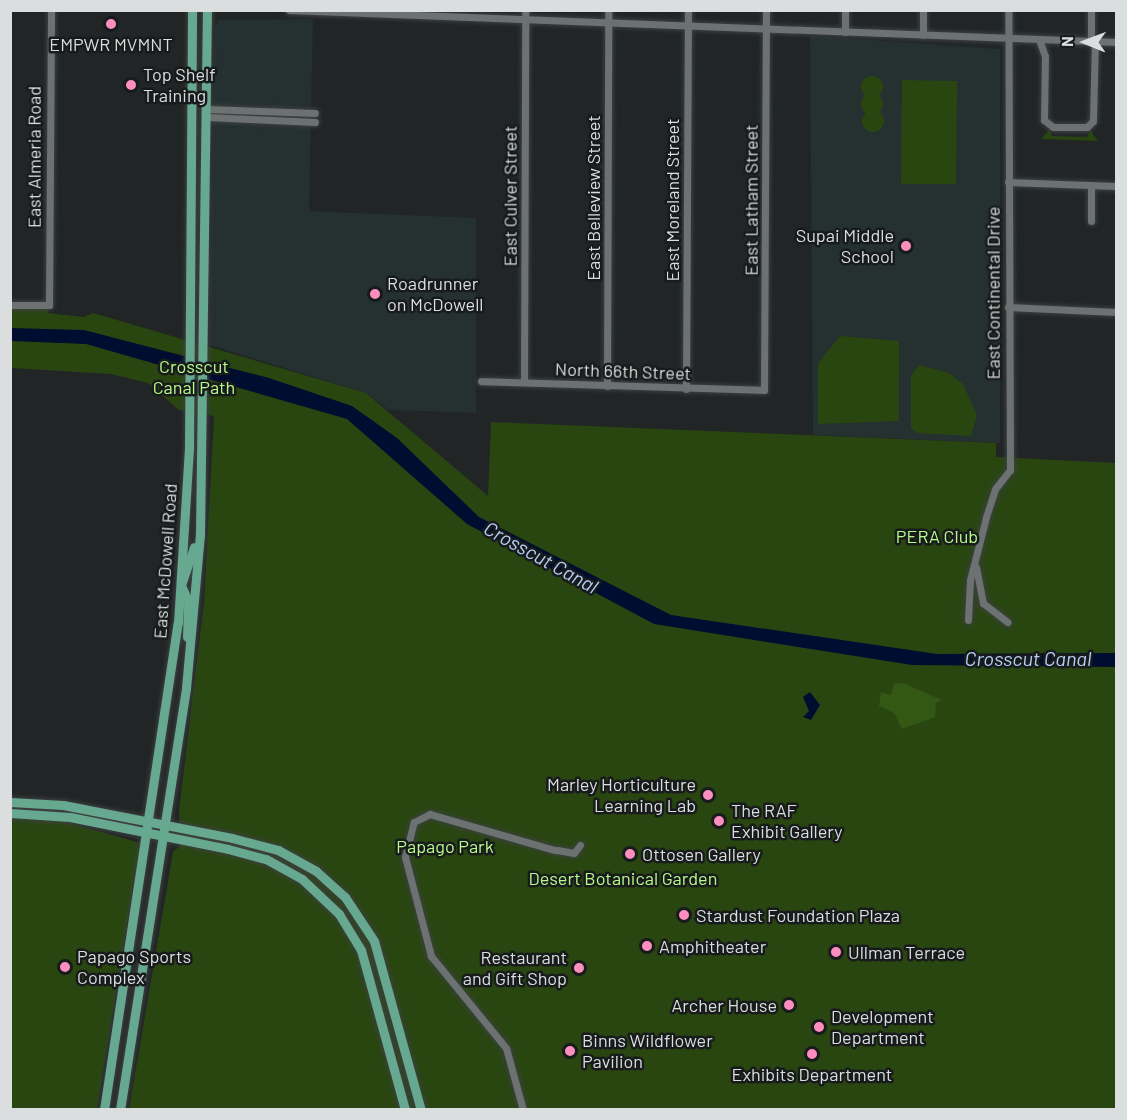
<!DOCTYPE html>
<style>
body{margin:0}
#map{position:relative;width:1127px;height:1120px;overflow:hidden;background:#212525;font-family:Barlow,sans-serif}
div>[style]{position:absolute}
.built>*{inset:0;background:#253030}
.green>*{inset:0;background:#294611}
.round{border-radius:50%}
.forest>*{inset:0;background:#335715}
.water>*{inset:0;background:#000c30}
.roads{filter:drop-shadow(0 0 2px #3d4040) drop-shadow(0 0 2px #3d4040)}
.minor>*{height:7px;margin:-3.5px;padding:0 3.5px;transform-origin:3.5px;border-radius:3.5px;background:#6c7171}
.major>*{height:9px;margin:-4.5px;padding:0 4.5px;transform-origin:4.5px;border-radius:4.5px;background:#67a890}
.dots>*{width:16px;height:16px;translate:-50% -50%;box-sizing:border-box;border:3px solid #181b1b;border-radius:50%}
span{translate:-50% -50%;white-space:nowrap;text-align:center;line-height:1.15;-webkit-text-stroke:5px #181b1b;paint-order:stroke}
.poi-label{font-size:18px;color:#dbdede}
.left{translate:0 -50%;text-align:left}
.right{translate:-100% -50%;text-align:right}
.street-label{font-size:18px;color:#dbdede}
.park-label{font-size:18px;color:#b7fa8a}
.water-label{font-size:20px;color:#b4cef6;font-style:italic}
.frame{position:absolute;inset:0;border:12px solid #dbdede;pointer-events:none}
.north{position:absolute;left:1055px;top:12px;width:60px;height:60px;-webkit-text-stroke:4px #181b1b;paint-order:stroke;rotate:271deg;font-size:16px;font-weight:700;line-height:24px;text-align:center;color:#dbdede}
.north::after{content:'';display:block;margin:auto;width:21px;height:27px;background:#dbdede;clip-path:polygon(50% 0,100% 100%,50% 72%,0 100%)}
</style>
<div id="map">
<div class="built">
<i style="clip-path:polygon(313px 19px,309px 211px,476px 218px,476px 413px,389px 410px,366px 393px,210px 345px,215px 26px,219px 20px)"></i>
<i style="clip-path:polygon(810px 36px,1000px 49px,1000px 443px,813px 435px)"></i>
</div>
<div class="green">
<i class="round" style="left:861px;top:76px;width:22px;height:22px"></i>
<i style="clip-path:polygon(902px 80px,957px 81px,956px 184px,901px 184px)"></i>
<i class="round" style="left:861px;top:93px;width:22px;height:22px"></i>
<i class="round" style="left:862px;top:110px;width:22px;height:22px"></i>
<i style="clip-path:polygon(1049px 130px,1052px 136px,1087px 137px,1090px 130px,1098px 141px,1041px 139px)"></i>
<i style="clip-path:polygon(10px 305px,49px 305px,47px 313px,83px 317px,93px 313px,366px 393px,488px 496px,491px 422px,996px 443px,996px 457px,1116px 463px,1116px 1109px,129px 1109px,173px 852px,180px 846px,179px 810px,204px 602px,214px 416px,179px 410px,148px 383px,111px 374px,11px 368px)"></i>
<i style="clip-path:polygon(840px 336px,899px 341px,899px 421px,818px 424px,818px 363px)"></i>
<i style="clip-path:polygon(919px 365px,949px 373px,963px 384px,977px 415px,971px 436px,917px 433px,911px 428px,911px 376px)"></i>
<i style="clip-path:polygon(10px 818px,63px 821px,140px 843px,97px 1109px,11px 1109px)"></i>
</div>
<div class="forest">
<i style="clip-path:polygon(903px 683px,942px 700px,936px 703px,935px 717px,902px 729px,894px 713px,879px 706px,881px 692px,891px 695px,894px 684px)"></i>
</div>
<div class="water">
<i style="clip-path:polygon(10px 328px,84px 330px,269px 378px,352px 406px,397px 438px,479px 517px,671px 615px,937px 654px,1116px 653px,1116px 667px,912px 665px,654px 624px,467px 524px,347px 419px,86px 344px,11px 341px)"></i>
<i style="clip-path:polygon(810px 692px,820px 705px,811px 720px,803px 717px,809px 711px,803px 697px)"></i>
</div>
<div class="roads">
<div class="minor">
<i style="left:289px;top:10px;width:828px;rotate:2.22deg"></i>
<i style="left:1091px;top:10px;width:31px;rotate:90deg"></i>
<i style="left:845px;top:32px;width:22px;rotate:-90deg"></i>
<i style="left:923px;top:35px;width:25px;rotate:-90deg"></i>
<i style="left:1039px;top:39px;width:18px;rotate:71deg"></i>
<i style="left:1045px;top:56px;width:64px;rotate:90.9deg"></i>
<i style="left:1044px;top:120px;width:11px;rotate:38deg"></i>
<i style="left:1053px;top:127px;width:34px"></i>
<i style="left:1087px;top:127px;width:8px;rotate:-45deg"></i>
<i style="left:1093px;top:121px;width:80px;rotate:-88.6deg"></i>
<i style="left:207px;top:109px;width:108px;rotate:2.1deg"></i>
<i style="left:207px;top:117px;width:108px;rotate:2.7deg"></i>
<i style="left:1008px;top:182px;width:108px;rotate:2.1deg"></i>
<i style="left:1091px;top:221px;width:36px;rotate:-90deg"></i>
<i style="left:10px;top:305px;width:39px"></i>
<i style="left:49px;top:305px;width:295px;rotate:-89.6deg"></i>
<i style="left:1008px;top:307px;width:108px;rotate:2.7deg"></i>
<i style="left:481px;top:381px;width:283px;rotate:1.8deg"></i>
<i style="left:764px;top:390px;width:380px;rotate:-89.7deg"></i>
<i style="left:524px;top:382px;width:372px;rotate:-89.8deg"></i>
<i style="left:607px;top:386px;width:376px;rotate:-89.8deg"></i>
<i style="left:686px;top:389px;width:379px;rotate:-89.7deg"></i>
<i style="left:976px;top:567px;width:37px;rotate:79deg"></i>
<i style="left:983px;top:603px;width:31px;rotate:38deg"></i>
<i style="left:968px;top:620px;width:40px;rotate:-87.1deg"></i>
<i style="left:970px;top:580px;width:65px;rotate:-75.7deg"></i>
<i style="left:986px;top:517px;width:29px;rotate:-72deg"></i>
<i style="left:995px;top:489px;width:24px;rotate:-52deg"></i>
<i style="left:1010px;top:470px;width:460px;rotate:-90.2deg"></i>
<i style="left:557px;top:850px;width:17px;rotate:10deg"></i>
<i style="left:574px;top:853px;width:10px;rotate:-53deg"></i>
<i style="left:523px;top:1110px;width:64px;rotate:-105.3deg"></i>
<i style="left:506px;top:1048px;width:119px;rotate:-129.2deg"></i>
<i style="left:431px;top:956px;width:102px;rotate:-104.7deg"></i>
<i style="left:405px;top:857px;width:36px;rotate:-76deg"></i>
<i style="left:414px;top:822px;width:18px;rotate:-27deg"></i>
<i style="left:430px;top:814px;width:130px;rotate:16.1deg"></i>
</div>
<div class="major">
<i style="left:187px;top:637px;width:36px;rotate:-88deg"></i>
<i style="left:188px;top:601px;width:17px;rotate:-114deg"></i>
<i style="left:181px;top:585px;width:40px;rotate:-71.1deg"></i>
<i style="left:10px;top:802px;width:53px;rotate:3.2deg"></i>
<i style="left:63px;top:805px;width:172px;rotate:11deg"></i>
<i style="left:232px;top:838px;width:48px;rotate:14.6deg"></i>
<i style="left:278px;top:850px;width:43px;rotate:28.9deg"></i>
<i style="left:316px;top:871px;width:39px;rotate:42deg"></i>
<i style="left:345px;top:897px;width:53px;rotate:56.6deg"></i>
<i style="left:374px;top:941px;width:175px;rotate:74.5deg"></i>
<i style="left:10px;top:813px;width:60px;rotate:3.8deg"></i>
<i style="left:70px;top:817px;width:161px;rotate:11.4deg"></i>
<i style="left:228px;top:849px;width:39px;rotate:15deg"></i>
<i style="left:266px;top:859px;width:41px;rotate:29.1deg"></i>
<i style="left:302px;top:879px;width:51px;rotate:43.4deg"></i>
<i style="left:339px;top:914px;width:42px;rotate:58.6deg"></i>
<i style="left:361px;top:950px;width:166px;rotate:74.6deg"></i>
<i style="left:104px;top:1110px;width:493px;rotate:-81.4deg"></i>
<i style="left:178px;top:623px;width:174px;rotate:-86.4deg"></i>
<i style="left:189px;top:449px;width:439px;rotate:-89.6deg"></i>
<i style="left:120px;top:1110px;width:427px;rotate:-81.1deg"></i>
<i style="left:186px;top:688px;width:154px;rotate:-84.8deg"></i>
<i style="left:200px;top:535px;width:525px;rotate:-89.24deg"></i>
</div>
</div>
<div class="dots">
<i style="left:111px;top:24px;background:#fd8ebe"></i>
<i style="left:131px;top:85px;background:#fd8ebe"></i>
<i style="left:906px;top:246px;background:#fd8ebe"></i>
<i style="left:375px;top:294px;background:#fd8ebe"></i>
<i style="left:708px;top:795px;background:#fd8ebe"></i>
<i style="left:719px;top:821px;background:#fd8ebe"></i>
<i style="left:630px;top:854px;background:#fd8ebe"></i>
<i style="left:684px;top:915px;background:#fd8ebe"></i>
<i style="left:647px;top:946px;background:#fd8ebe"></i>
<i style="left:836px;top:952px;background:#fd8ebe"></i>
<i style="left:65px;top:967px;background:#fd8ebe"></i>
<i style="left:579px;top:968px;background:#fd8ebe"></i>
<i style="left:789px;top:1005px;background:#fd8ebe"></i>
<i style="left:819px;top:1027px;background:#fd8ebe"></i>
<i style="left:570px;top:1051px;background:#fd8ebe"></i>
<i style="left:812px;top:1054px;background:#fd8ebe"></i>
</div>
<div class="poi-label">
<span style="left:111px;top:44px">EMPWR MVMNT</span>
<span class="left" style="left:143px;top:85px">Top Shelf<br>Training</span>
<span class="right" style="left:894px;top:246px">Supai Middle<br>School</span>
<span class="left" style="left:387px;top:294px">Roadrunner<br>on McDowell</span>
<span class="right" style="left:696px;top:795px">Marley Horticulture<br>Learning Lab</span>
<span class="left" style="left:731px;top:821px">The RAF<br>Exhibit Gallery</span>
<span class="left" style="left:642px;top:854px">Ottosen Gallery</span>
<span class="left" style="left:696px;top:915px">Stardust Foundation Plaza</span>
<span class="left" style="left:659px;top:946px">Amphitheater</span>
<span class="left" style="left:848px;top:952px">Ullman Terrace</span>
<span class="left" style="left:77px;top:967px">Papago Sports<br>Complex</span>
<span class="right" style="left:567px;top:968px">Restaurant<br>and Gift Shop</span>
<span class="right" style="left:777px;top:1005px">Archer House</span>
<span class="left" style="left:831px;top:1027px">Development<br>Department</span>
<span class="left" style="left:582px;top:1051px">Binns Wildflower<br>Pavilion</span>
<span style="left:812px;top:1074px">Exhibits Department</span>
</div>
<div class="street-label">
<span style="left:34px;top:157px;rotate:-90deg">East Almeria Road</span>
<span style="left:510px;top:196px;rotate:-90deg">East Culver Street</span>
<span style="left:593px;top:198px;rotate:-90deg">East Belleview Street</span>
<span style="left:672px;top:200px;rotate:-90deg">East Moreland Street</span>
<span style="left:751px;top:200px;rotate:-90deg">East Latham Street</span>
<span style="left:993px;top:293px;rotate:-90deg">East Continental Drive</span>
<span style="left:623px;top:371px;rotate:2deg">North 66th Street</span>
<span style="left:165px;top:561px;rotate:-86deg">East McDowell Road</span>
</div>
<div class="park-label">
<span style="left:194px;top:377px">Crosscut<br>Canal Path</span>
<span style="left:937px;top:536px">PERA Club</span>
<span style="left:445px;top:846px">Papago Park</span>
<span style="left:623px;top:878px">Desert Botanical Garden</span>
</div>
<div class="water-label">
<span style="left:541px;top:557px;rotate:29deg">Crosscut Canal</span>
<span style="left:1028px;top:658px">Crosscut Canal</span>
</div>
<div class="frame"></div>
<div class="north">N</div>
</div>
